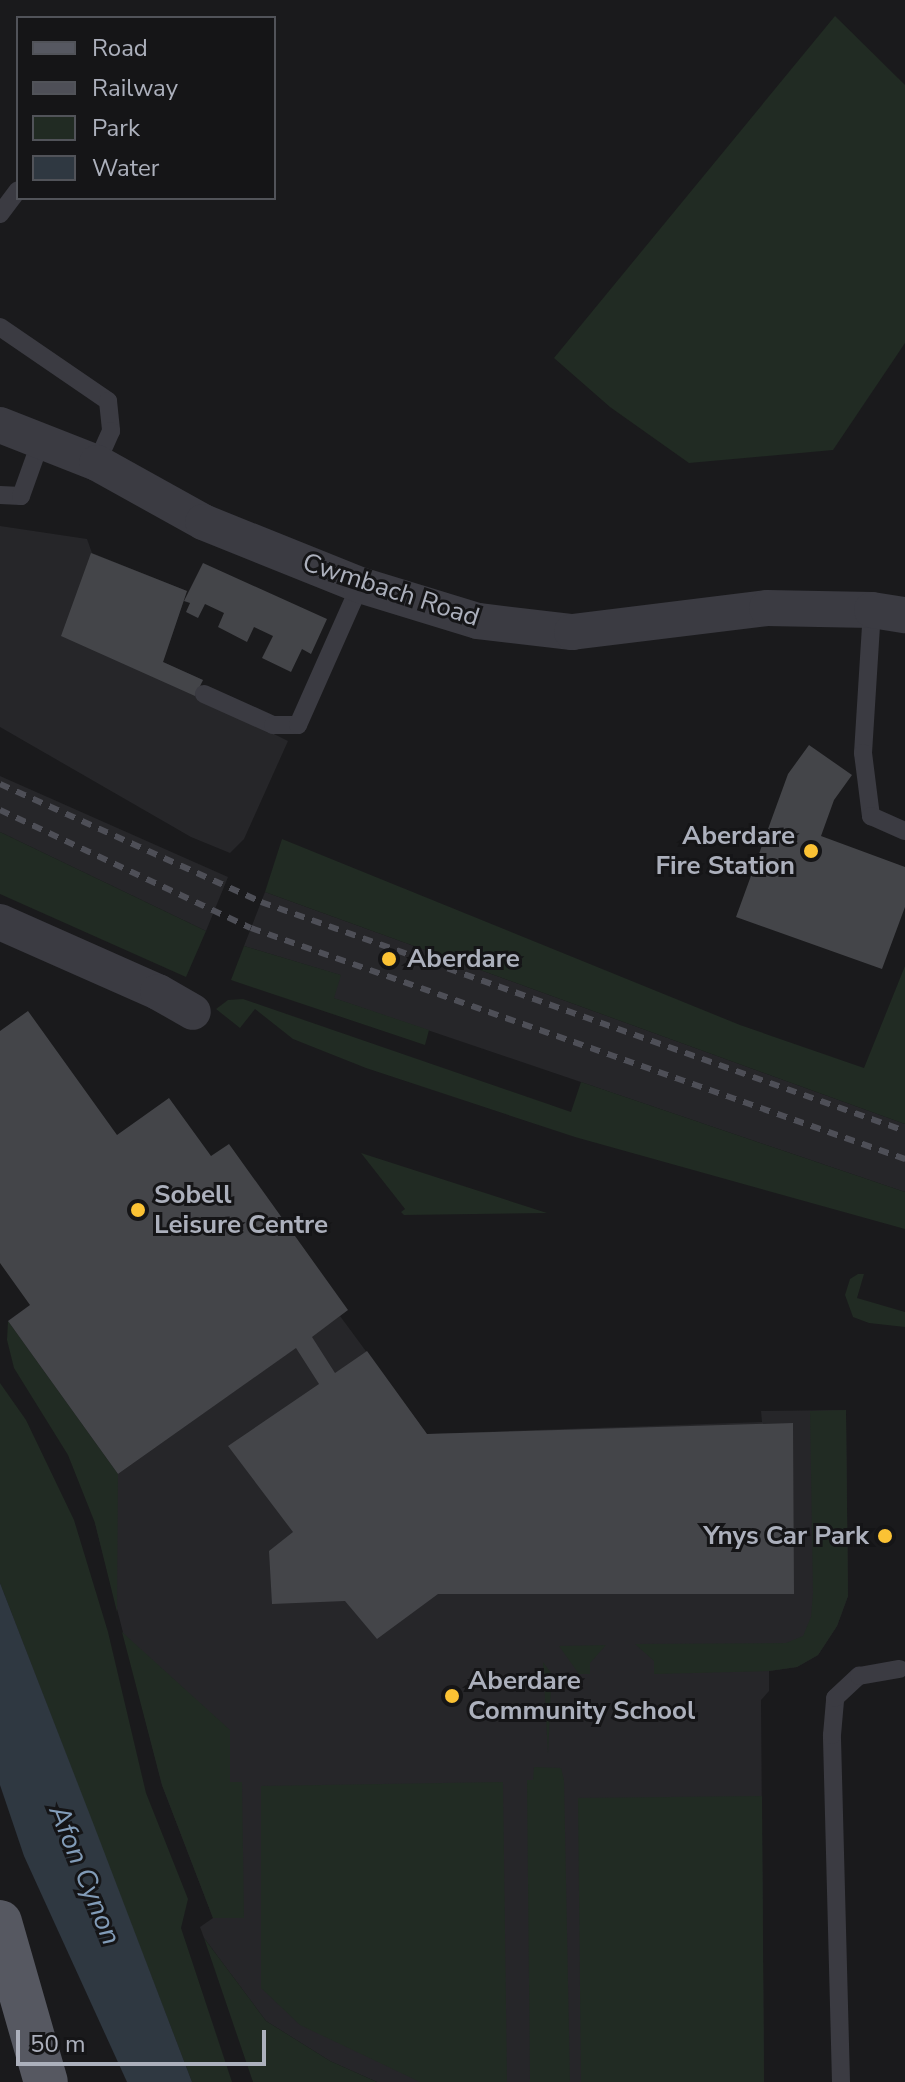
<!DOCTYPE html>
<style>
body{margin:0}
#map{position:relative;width:905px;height:2082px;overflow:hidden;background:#1a1a1c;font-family:"Nunito Sans",sans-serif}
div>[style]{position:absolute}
.built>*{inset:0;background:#262629}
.green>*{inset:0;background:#212b23}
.water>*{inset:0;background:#2f3841}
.building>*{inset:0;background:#444549}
.lane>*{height:18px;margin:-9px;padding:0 9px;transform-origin:9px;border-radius:9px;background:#3b3b42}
.street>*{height:36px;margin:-18px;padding:0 18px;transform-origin:18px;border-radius:18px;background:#3b3b42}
.primary>*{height:44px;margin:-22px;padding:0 22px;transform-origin:22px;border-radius:22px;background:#565861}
.rail>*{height:6px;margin-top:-3px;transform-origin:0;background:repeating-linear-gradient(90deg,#4e4f57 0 10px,transparent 0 18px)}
.dots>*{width:22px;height:22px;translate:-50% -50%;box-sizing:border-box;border:4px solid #151517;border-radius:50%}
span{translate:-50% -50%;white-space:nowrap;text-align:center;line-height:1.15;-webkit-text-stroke:6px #151517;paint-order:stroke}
.street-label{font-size:26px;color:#acb0bc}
.poi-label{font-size:26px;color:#acb0bc;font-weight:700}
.right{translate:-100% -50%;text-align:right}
.left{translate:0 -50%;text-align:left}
.water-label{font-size:28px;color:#829cb8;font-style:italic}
.legend{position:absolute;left:16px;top:16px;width:260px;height:184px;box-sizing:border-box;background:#151517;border:2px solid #515359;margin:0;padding:10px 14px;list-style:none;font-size:24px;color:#acb0bc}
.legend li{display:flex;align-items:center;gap:16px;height:40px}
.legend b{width:40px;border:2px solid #515359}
.scale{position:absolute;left:16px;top:2030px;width:250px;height:36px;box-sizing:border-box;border:4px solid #acb0bc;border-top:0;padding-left:10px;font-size:24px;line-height:28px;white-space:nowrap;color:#acb0bc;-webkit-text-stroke:6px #151517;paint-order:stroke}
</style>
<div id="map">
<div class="built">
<i style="clip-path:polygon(0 526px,87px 539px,92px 553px,187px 591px,163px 662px,203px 680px,196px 695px,288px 741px,244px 839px,230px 853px,191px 837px,0 727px)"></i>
<i style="clip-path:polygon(0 776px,228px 877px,206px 931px,0 832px)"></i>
<i style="clip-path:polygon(265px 892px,905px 1124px,905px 1192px,333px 998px,340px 975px,244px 946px)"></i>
<i style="clip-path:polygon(340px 1316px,427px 1434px,762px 1422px,761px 1411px,846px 1410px,848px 1596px,837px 1626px,818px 1655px,797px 1667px,769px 1671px,769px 1691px,761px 1700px,764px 2082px,377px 2082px,330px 2061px,266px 2021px,204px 1938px,200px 1927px,213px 1918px,162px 1785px,95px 1523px,103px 1496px,118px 1474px)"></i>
</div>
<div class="green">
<i style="clip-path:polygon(835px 16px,905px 85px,905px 343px,833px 450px,689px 463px,610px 407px,554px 358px)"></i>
<i style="clip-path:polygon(0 832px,206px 931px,186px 977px,0 894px)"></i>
<i style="clip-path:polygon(282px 839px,740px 1025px,864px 1068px,905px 966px,905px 1124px,265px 892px)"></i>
<i style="clip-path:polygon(244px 946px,341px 975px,334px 998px,429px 1030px,425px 1045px,231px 980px)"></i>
<i style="clip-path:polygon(243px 999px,571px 1112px,581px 1082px,905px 1192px,905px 1229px,575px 1137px,366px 1068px,293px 1039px,255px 1009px,240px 1028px,216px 1009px,228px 1000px)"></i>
<i style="clip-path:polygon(361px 1153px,547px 1213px,404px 1215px,401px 1212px,405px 1209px)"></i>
<i style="clip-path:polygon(858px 1274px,864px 1274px,857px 1298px,905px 1312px,905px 1327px,869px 1323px,853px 1317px,845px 1295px,850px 1279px)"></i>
<i style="clip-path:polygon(8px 1321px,118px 1474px,117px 1612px,95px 1523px,68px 1455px,14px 1368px,7px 1340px)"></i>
<i style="clip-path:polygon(0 1383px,26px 1420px,74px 1520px,108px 1632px,146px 1793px,188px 1899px,181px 1928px,232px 2082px,192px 2082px,0 1583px)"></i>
<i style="clip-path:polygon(846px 1410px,848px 1596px,837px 1626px,818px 1655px,797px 1667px,769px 1671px,654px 1674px,654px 1661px,635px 1644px,786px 1643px,803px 1636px,811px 1617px,813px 1593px,810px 1411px)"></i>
<i style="clip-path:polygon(122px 1632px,230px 1730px,230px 1782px,242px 1782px,244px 1918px,213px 1918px,162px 1785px)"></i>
<i style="clip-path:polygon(606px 1645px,590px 1663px,590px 1674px,579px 1674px,559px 1646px)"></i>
<i style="clip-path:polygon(543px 1662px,559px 1684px,551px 1690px,548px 1754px)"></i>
<i style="clip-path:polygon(534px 1767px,561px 1768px,564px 1780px,570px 2082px,530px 2082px,527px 1780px,533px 1780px)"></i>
<i style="clip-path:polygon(503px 1782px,507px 2082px,420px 2082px,300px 2025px,261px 1988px,261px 1786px)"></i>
<i style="clip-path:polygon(762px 1796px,764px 2082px,581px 2082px,578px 1798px)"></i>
<i style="clip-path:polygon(204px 1938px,266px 2021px,330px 2061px,377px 2082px,253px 2082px)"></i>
</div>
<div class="water">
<i style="clip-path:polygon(0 1583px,95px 1828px,192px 2082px,127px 2082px,24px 1856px,0 1785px)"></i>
</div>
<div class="building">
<i style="clip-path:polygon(91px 553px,187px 591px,163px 662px,203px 680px,195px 696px,61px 636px)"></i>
<i style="clip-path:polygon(203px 563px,327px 619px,311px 654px,302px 649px,291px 672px,262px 658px,273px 636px,254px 627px,247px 642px,218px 627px,224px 613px,205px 604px,198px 618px,186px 612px,190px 603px,184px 601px)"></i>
<i style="clip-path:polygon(809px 745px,852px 775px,834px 800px,821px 836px,905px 867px,905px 907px,882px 969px,736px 917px,788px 774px)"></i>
<i style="clip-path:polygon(28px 1011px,117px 1135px,169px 1098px,211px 1156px,229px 1144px,348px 1310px,312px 1337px,335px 1373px,367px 1351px,427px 1434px,793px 1423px,794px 1594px,438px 1594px,377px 1639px,345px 1601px,272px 1604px,269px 1551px,293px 1532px,228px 1446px,319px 1384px,296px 1348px,118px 1474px,8px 1321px,30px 1305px,0 1263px,0 1031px)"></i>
</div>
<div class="lane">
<i style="left:0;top:214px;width:30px;rotate:-53deg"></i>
<i style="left:0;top:327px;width:131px;rotate:34.4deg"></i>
<i style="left:108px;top:401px;width:30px;rotate:84deg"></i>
<i style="left:111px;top:431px;width:35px;rotate:114deg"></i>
<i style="left:0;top:495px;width:21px;rotate:3deg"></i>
<i style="left:21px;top:496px;width:59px;rotate:-70.3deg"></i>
<i style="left:872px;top:610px;width:143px;rotate:93.6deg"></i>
<i style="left:863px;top:753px;width:64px;rotate:82.8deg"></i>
<i style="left:871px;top:816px;width:37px;rotate:24deg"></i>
<i style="left:204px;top:694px;width:76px;rotate:24.2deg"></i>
<i style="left:273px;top:725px;width:25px"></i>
<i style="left:298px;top:725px;width:153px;rotate:-66.1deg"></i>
<i style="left:841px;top:2082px;width:347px;rotate:-91.5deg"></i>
<i style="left:832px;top:1735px;width:37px;rotate:-85deg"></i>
<i style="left:835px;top:1698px;width:33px;rotate:-43deg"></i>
<i style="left:859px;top:1676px;width:41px;rotate:-9.9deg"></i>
</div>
<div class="street">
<i style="left:0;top:425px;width:104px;rotate:21.4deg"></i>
<i style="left:97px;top:463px;width:121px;rotate:29.1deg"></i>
<i style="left:203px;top:522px;width:169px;rotate:21.9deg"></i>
<i style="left:360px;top:585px;width:123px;rotate:17deg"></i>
<i style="left:478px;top:621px;width:95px;rotate:6.7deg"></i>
<i style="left:572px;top:632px;width:196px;rotate:-7deg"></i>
<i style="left:767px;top:608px;width:105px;rotate:1.1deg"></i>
<i style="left:872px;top:610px;width:33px;rotate:9deg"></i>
<i style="left:0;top:922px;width:173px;rotate:23.9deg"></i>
<i style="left:158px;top:992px;width:40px;rotate:29.7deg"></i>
</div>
<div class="primary">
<i style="left:0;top:1922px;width:166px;rotate:74deg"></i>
</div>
<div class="rail">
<i style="left:0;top:784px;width:286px;rotate:24.3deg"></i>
<i style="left:261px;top:902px;width:684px;rotate:19.57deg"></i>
<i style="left:0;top:810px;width:277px;rotate:25.2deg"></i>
<i style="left:251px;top:928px;width:694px;rotate:19.45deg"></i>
</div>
<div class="dots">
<i style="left:811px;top:851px;background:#fbc234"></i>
<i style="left:389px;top:959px;background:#fbc234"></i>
<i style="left:138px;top:1210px;background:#fbc234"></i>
<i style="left:885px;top:1536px;background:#fbc234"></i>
<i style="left:452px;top:1696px;background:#fbc234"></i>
</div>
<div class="street-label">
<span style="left:391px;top:590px;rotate:18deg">Cwmbach Road</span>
</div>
<div class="poi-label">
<span class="right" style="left:795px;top:851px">Aberdare<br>Fire Station</span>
<span class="left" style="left:407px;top:959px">Aberdare</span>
<span class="left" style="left:154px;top:1210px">Sobell<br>Leisure Centre</span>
<span class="right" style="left:869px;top:1536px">Ynys Car Park</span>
<span class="left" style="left:468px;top:1696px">Aberdare<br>Community School</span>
</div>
<div class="water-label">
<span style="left:85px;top:1875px;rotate:68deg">Afon Cynon</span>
</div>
<ul class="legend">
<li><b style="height:10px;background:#565861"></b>Road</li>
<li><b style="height:10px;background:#4e4f57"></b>Railway</li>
<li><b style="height:22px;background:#212b23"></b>Park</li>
<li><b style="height:22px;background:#2f3841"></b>Water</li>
</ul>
<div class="scale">50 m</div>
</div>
